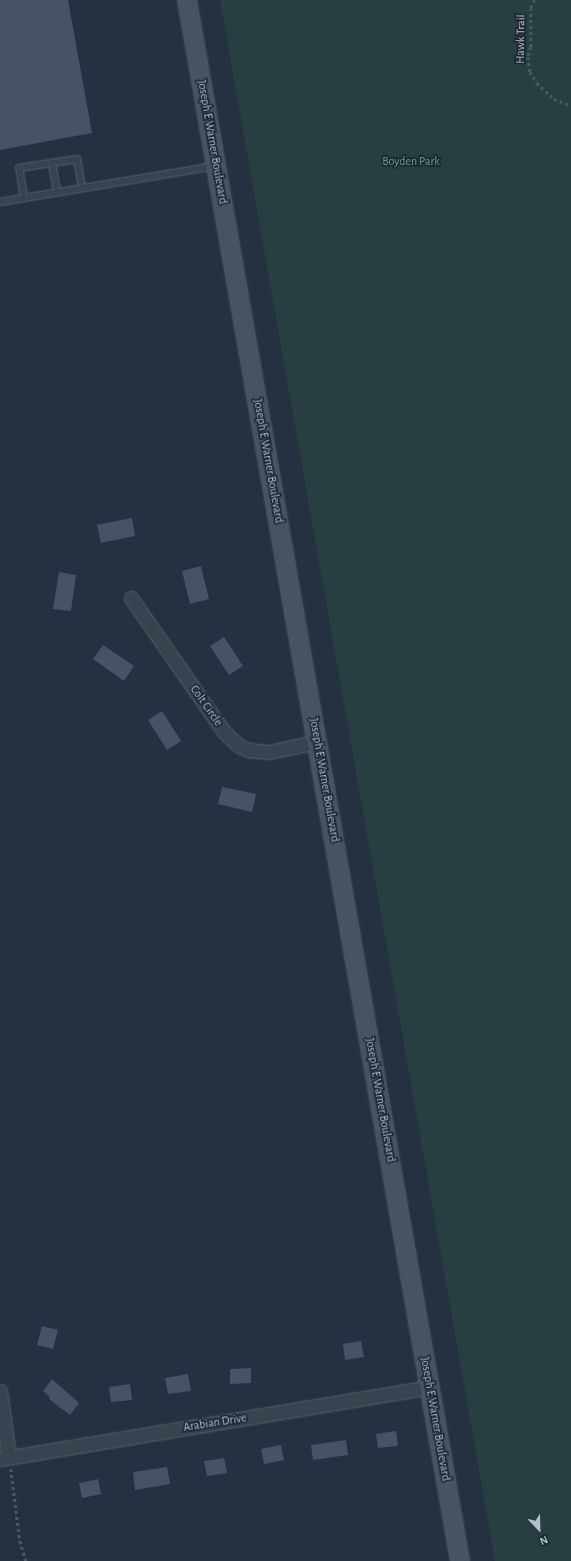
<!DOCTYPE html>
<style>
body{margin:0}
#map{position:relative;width:571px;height:1561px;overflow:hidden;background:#253140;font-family:"Alegreya Sans",sans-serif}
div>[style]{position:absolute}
.green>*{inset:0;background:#273f41}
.building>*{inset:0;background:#465364}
.path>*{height:2.5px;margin-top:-1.25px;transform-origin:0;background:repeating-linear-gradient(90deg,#455c5e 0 3px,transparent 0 6px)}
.roads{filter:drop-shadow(0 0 1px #57616e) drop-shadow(0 0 1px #57616e)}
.service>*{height:6px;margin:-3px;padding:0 3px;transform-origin:3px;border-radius:3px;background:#394350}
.minor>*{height:13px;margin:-6.5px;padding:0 6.5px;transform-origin:6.5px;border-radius:6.5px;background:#394350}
.secondary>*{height:18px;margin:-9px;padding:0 9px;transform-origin:9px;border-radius:9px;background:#475263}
span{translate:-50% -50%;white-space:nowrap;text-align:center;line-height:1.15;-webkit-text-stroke:3.5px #1e2835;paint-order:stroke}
.street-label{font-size:12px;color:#b5becb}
.park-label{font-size:12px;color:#6c9c76}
.north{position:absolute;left:519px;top:1509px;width:40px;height:40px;-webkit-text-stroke:3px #1e2835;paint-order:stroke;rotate:157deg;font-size:11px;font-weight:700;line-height:16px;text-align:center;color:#b5becb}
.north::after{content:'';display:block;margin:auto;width:14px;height:18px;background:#b5becb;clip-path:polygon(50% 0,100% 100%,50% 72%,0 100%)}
</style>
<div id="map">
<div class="green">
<i style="clip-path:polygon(220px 0,571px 0,571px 1561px,495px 1561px)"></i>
</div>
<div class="building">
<i style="clip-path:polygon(0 0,68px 0,92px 133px,0 150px)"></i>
<i style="clip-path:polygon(132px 518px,135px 536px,101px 543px,97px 525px)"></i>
<i style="clip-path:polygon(201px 566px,209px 599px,190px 604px,182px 571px)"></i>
<i style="clip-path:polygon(59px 572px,76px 575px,71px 611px,53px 609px)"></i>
<i style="clip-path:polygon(224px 637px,243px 666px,229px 675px,210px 646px)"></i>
<i style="clip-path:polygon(103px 645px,134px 666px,124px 681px,93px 659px)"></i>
<i style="clip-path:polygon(162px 711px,181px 741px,167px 750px,148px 720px)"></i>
<i style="clip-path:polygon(222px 787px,256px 794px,252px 812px,218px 804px)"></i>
<i style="clip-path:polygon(42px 1326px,58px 1330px,53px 1349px,37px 1345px)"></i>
<i style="clip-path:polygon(361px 1341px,364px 1357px,345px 1360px,343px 1344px)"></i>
<i style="clip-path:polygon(251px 1368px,251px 1383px,230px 1384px,230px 1369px)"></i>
<i style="clip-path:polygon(188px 1374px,191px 1391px,168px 1394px,165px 1378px)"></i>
<i style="clip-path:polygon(52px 1379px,79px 1403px,70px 1415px,49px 1399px,50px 1397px,43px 1391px)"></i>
<i style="clip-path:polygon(130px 1384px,132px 1400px,111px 1402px,109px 1387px)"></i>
<i style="clip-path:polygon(396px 1431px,398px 1446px,378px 1448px,376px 1434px)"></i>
<i style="clip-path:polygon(346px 1440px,348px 1455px,313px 1460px,311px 1445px)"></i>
<i style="clip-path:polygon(281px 1445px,284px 1460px,264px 1464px,261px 1449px)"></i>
<i style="clip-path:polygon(224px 1458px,227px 1473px,207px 1476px,204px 1461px)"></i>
<i style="clip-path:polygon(167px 1467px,170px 1484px,135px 1490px,133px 1472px)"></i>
<i style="clip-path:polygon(98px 1479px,101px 1494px,82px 1498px,79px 1483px)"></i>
</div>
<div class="path">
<i style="left:535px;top:0;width:9px;rotate:117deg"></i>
<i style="left:531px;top:8px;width:39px;rotate:90deg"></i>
<i style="left:531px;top:47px;width:10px;rotate:107deg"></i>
<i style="left:528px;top:57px;width:15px;rotate:82deg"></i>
<i style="left:530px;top:72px;width:13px;rotate:58deg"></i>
<i style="left:537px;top:83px;width:23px;rotate:43deg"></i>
<i style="left:554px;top:99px;width:18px;rotate:22deg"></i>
<i style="left:11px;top:1469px;width:73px;rotate:82.9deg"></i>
<i style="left:20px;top:1541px;width:21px;rotate:73deg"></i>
</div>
<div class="roads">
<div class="service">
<i style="left:52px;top:163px;width:29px;rotate:80deg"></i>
<i style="left:24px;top:198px;width:30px;rotate:-99deg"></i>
<i style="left:19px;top:168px;width:59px;rotate:-8.8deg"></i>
<i style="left:77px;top:159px;width:29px;rotate:80deg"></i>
<i style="left:0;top:202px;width:218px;rotate:-9.5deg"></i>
</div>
<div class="minor">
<i style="left:131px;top:598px;width:163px;rotate:55.2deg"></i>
<i style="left:224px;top:732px;width:21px;rotate:43deg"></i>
<i style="left:239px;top:746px;width:11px;rotate:22deg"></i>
<i style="left:249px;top:750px;width:20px;rotate:6deg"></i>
<i style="left:269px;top:752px;width:49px;rotate:-11.8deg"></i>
<i style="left:0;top:1391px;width:67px;rotate:82.2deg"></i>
<i style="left:0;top:1459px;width:436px;rotate:-9.5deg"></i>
</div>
<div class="secondary">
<i style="left:187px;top:0;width:1585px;rotate:80.08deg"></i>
</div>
</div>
<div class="street-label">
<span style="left:521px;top:39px;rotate:-89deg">Hawk Trail</span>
<span style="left:212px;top:142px;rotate:80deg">Joseph E Warner Boulevard</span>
<span style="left:268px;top:461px;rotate:80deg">Joseph E Warner Boulevard</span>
<span style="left:206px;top:706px;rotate:55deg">Colt Circle</span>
<span style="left:324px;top:780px;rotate:80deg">Joseph E Warner Boulevard</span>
<span style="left:380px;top:1100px;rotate:80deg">Joseph E Warner Boulevard</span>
<span style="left:435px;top:1419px;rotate:80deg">Joseph E Warner Boulevard</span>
<span style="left:215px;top:1423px;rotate:-9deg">Arabian Drive</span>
</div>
<div class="park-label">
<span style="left:411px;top:162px">Boyden Park</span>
</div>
<div class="north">N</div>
</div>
